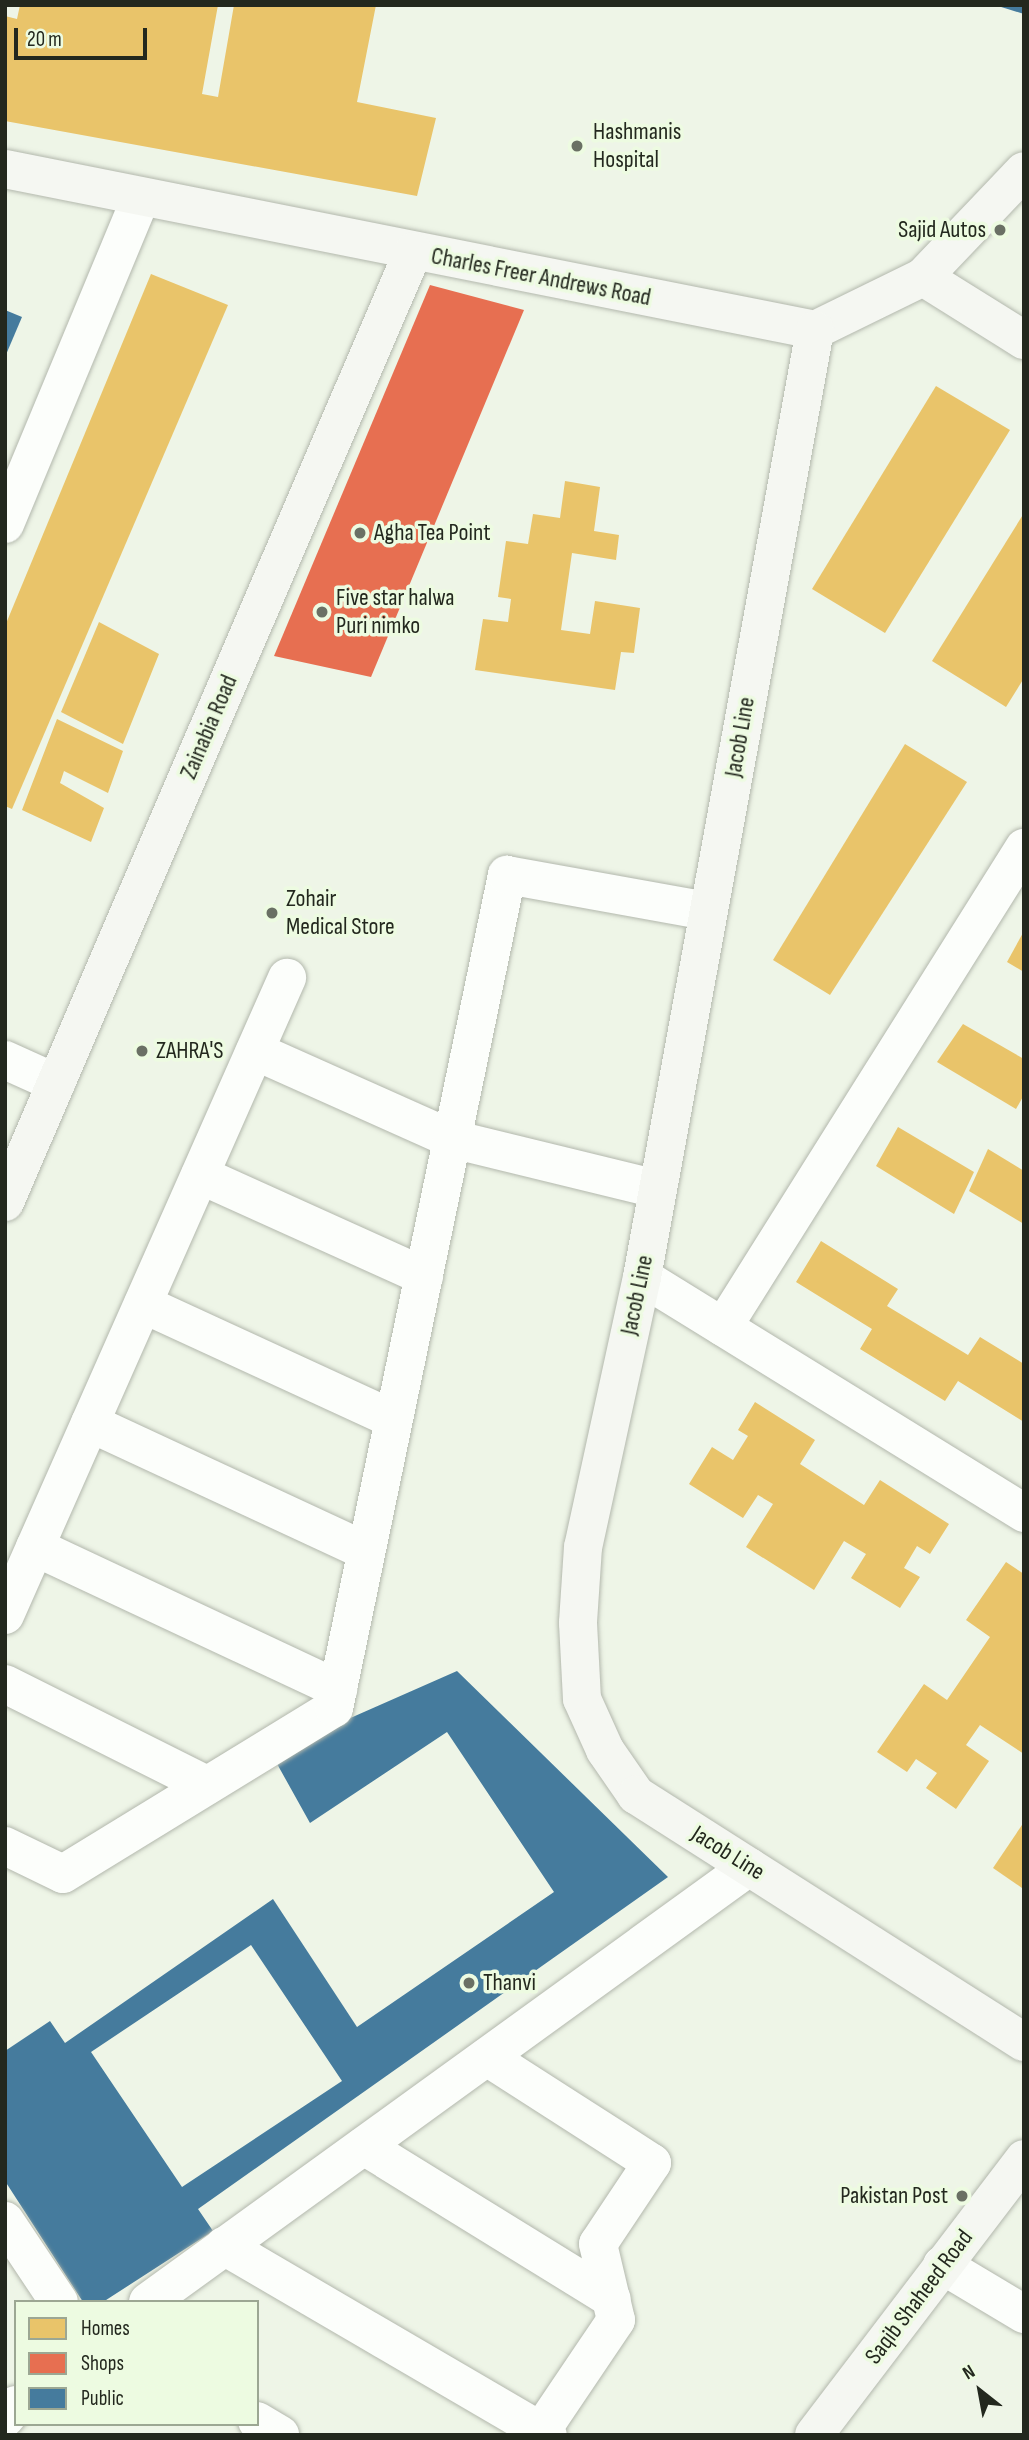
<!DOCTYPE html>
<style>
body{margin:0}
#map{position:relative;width:1029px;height:2440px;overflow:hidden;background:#eef5e7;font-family:"Sofia Sans Condensed",sans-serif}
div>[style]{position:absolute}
.homes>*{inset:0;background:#e9c46a}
.shops>*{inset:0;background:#e76f51}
.public>*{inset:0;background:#457b9d}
.roads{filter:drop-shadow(0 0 2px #b3b8ad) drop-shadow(0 0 2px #b3b8ad)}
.street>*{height:38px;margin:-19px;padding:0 19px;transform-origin:19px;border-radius:19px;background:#fcfefb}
.secondary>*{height:38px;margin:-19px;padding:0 19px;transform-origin:19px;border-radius:19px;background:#f5f7f2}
.dots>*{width:19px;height:19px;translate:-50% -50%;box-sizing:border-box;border:4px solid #edfbe1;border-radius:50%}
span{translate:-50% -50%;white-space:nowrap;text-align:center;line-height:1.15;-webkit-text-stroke:7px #edfbe1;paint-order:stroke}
.poi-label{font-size:24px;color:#23281e}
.left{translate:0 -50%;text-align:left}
.right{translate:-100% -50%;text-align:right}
.street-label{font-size:24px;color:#23281e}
.frame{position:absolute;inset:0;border:7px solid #23281e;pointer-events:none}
.legend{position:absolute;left:14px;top:2300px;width:245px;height:126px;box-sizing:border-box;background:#edfbe1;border:2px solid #9ca793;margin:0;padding:9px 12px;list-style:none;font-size:21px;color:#23281e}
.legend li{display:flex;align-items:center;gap:14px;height:35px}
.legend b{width:35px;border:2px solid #9ca793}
.north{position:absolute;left:945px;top:2356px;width:70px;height:70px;-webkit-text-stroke:5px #edfbe1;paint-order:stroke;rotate:329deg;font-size:19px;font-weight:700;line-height:28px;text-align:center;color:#23281e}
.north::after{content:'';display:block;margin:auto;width:24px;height:32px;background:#23281e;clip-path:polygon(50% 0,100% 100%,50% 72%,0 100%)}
.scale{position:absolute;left:14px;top:28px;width:133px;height:32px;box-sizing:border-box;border:4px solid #23281e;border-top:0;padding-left:9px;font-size:21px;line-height:24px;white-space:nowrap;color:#23281e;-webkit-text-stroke:5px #edfbe1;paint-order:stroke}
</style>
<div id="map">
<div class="homes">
<i style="clip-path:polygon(20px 5px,218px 5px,202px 94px,218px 97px,234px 5px,376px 5px,357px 102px,436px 118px,417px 196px,5px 121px,5px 16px,17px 19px)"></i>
<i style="clip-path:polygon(151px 274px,228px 305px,12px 809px,5px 806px,5px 626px)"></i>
<i style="clip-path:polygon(936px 386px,1010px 430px,885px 633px,812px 589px)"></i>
<i style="clip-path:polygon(565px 481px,600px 487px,594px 531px,619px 535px,616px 560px,572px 553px,561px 630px,590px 634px,595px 601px,640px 608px,634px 653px,621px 652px,615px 690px,475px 670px,483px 619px,508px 622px,511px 599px,498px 597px,506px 541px,528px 544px,533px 514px,560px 518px)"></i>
<i style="clip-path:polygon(1024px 513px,1024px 678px,1006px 707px,932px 661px)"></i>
<i style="clip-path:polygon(99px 622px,159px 654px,123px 744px,61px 712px)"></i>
<i style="clip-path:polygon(57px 719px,123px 751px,108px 793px,64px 771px,60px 783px,104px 808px,91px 842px,22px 810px)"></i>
<i style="clip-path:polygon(905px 744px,967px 782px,830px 995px,773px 960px)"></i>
<i style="clip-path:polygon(1024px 931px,1024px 972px,1007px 962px)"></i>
<i style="clip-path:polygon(963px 1024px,1024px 1059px,1024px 1095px,1016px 1109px,937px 1062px)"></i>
<i style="clip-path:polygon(898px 1127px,974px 1172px,954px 1214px,876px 1166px)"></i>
<i style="clip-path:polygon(988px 1149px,1024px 1171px,1024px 1224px,969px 1191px)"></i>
<i style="clip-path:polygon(821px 1241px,898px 1289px,887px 1306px,968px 1355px,980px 1337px,1024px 1364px,1024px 1422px,958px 1381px,945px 1401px,860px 1349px,872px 1329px,796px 1282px)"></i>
<i style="clip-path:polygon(755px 1402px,815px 1440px,800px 1464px,864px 1505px,880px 1480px,949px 1524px,930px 1554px,917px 1546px,904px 1568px,920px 1577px,900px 1608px,851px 1578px,866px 1554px,844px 1541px,814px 1590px,746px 1547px,773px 1504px,758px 1495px,743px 1518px,689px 1484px,712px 1447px,733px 1460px,748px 1436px,738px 1430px)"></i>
<i style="clip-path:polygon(1006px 1562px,1024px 1574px,1024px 1754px,980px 1725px,966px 1745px,989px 1761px,956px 1809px,926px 1788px,937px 1773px,916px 1759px,907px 1772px,877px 1752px,924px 1684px,947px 1700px,990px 1637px,966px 1620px)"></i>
<i style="clip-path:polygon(1024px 1822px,1024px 1885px,1022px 1888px,993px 1868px)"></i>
</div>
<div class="shops">
<i style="clip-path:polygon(430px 285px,524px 310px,371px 677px,274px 656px)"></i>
</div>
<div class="public">
<i style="clip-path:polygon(998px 5px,1024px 5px,1024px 14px,998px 6px)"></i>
<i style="clip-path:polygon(5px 310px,22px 317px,5px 357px)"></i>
<i style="clip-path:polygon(evenodd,457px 1671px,668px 1877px,198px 2209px,213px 2231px,103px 2302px,83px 2302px,5px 2181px,5px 2051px,50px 2021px,65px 2043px,273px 1899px,357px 2027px,554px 1892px,447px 1732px,310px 1823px,271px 1753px,457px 1671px,251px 1945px,342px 2081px,182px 2187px,91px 2052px,251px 1945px)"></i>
</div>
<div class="roads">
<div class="street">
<i style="left:5px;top:524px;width:354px;rotate:-67.4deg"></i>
<i style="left:255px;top:1051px;width:216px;rotate:24.1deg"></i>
<i style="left:452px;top:1139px;width:211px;rotate:13.7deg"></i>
<i style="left:5px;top:1060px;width:56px;rotate:24.3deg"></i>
<i style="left:200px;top:1175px;width:246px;rotate:24.3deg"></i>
<i style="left:642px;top:1277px;width:449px;rotate:31.7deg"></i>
<i style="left:143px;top:1304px;width:275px;rotate:24.7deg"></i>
<i style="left:723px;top:1327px;width:566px;rotate:-57.86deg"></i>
<i style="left:90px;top:1423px;width:304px;rotate:24.9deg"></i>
<i style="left:35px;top:1547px;width:335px;rotate:25.1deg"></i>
<i style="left:5px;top:1615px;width:697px;rotate:-66.12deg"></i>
<i style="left:5px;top:1684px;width:226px;rotate:26.6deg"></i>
<i style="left:5px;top:1846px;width:64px;rotate:25.8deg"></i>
<i style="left:63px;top:1874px;width:318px;rotate:-31.5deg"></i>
<i style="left:334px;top:1708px;width:851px;rotate:-78.27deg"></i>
<i style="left:507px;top:875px;width:204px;rotate:10.2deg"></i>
<i style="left:487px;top:2057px;width:196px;rotate:32.7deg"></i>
<i style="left:652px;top:2163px;width:97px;rotate:123.7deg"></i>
<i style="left:598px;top:2244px;width:78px;rotate:76.7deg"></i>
<i style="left:616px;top:2320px;width:134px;rotate:124deg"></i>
<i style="left:364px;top:2146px;width:291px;rotate:31.7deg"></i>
<i style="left:5px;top:2221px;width:97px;rotate:56.3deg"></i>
<i style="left:224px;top:2246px;width:375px;rotate:30.3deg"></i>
<i style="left:942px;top:2265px;width:96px;rotate:30.9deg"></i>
<i style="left:148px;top:2302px;width:742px;rotate:-35.9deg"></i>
<i style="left:5px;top:2418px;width:17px;rotate:-50deg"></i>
<i style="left:257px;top:2421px;width:27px;rotate:31deg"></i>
</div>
<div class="secondary">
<i style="left:5px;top:169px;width:826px;rotate:11.24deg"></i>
<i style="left:815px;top:330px;width:120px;rotate:-26.1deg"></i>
<i style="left:923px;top:277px;width:146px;rotate:-46.4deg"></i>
<i style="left:923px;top:277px;width:119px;rotate:32deg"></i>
<i style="left:815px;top:330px;width:963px;rotate:100.35deg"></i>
<i style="left:642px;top:1277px;width:276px;rotate:102.3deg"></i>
<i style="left:583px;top:1547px;width:76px;rotate:93.8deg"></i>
<i style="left:578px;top:1623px;width:76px;rotate:87deg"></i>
<i style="left:582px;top:1699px;width:56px;rotate:65.7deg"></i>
<i style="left:605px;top:1750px;width:55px;rotate:55.4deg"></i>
<i style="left:636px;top:1795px;width:460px;rotate:32.5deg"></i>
<i style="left:5px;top:1202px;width:1034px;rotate:-66.76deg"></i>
<i style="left:814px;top:2435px;width:347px;rotate:-52.7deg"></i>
</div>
</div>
<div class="dots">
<i style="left:577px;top:146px;background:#6a7064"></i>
<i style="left:1000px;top:230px;background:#6a7064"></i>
<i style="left:360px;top:533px;background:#6a7064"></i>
<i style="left:322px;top:612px;background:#6a7064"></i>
<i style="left:272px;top:913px;background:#6a7064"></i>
<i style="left:142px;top:1051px;background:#6a7064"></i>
<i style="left:469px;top:1983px;background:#6a7064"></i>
<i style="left:962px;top:2196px;background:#6a7064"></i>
</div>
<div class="poi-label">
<span class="left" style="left:593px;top:146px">Hashmanis<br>Hospital</span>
<span class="right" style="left:986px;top:230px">Sajid Autos</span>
<span class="left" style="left:374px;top:533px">Agha Tea Point</span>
<span class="left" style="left:336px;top:612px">Five star halwa<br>Puri nimko</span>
<span class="left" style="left:286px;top:913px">Zohair<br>Medical Store</span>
<span class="left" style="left:156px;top:1051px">ZAHRA'S</span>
<span class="left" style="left:483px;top:1983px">Thanvi</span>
<span class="right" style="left:948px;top:2196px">Pakistan Post</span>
</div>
<div class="street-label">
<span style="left:541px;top:277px;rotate:11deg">Charles Freer Andrews Road</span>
<span style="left:209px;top:727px;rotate:-67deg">Zainabia Road</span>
<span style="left:740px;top:737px;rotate:-80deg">Jacob Line</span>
<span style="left:637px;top:1295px;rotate:-78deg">Jacob Line</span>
<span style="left:728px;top:1853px;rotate:32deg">Jacob Line</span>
<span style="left:919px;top:2297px;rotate:-53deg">Saqib Shaheed Road</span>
</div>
<div class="frame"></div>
<ul class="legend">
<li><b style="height:19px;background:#e9c46a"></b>Homes</li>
<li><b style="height:19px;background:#e76f51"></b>Shops</li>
<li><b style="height:19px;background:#457b9d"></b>Public</li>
</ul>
<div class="north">N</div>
<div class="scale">20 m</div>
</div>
